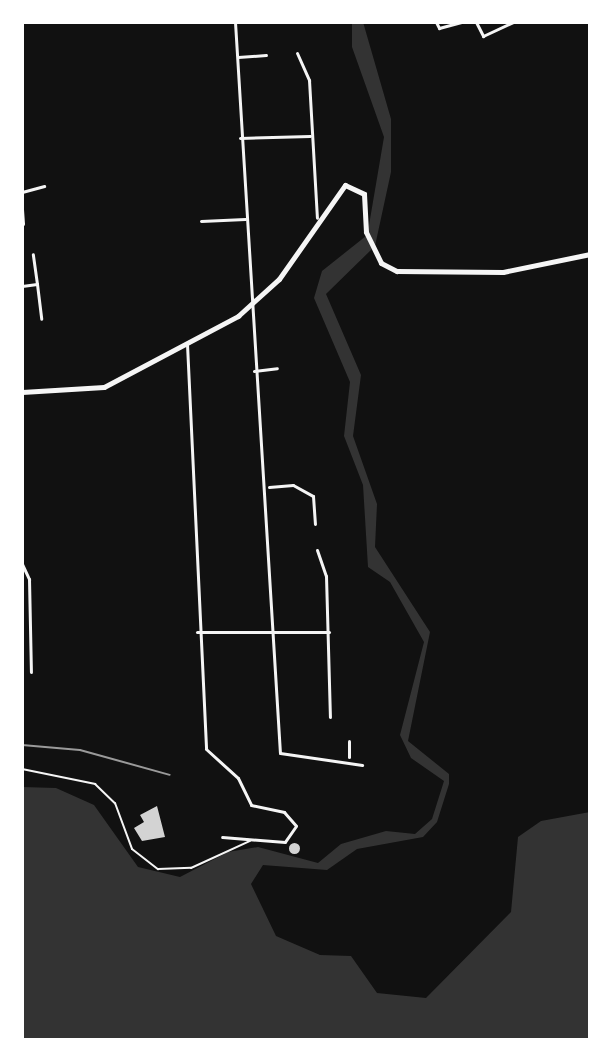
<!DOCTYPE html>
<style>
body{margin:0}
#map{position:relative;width:612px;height:1062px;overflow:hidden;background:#111;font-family:"PT Sans Narrow",sans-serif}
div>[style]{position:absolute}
.water>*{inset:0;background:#333}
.building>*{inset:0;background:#d3d3d3}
.round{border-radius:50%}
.pedestrian>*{height:2px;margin:-1px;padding:0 1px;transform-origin:1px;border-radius:1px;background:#f5f5f5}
.minor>*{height:3px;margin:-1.5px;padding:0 1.5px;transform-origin:1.5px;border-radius:1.5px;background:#f5f5f5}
.primary>*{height:5px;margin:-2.5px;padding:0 2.5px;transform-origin:2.5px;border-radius:2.5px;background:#f5f5f5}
.rail>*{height:2px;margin:-1px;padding:0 1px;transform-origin:1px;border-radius:1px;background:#9a9a9a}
span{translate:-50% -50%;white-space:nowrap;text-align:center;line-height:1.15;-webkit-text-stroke:6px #fff;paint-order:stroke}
.frame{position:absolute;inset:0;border:24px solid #fff;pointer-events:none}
</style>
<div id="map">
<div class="water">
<i style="clip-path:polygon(352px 22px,363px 22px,391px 119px,391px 172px,375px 246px,368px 231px,384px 137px,352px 47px)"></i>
<i style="clip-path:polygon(366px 236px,372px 249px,326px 294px,361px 375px,353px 436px,377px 504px,375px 547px,430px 632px,408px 741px,449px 774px,449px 784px,437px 822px,423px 837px,357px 849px,327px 870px,263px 865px,251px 884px,276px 936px,320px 955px,351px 956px,377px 993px,426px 998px,511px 912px,518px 837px,541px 821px,590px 812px,590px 1040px,22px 1040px,22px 787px,56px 788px,94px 805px,138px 867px,180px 877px,228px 852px,258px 847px,318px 863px,341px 844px,386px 831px,415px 834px,432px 819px,444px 781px,411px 758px,400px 735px,424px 642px,390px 582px,368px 567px,363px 485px,344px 436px,350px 382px,314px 298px,322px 271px)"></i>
</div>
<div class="building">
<i style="clip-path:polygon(157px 806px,165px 837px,142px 841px,134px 828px,144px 822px,140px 815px)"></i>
<i class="round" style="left:288.5px;top:842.5px;width:11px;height:11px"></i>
</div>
<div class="pedestrian">
<i style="left:22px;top:769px;width:75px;rotate:11.6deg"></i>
<i style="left:95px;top:784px;width:28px;rotate:44deg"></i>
<i style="left:115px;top:803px;width:49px;rotate:69.7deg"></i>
<i style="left:132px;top:849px;width:33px;rotate:38deg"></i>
<i style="left:158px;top:869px;width:33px;rotate:-2deg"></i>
<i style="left:191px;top:868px;width:65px;rotate:-24.6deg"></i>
</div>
<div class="minor">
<i style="left:235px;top:22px;width:732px;rotate:86.48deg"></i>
<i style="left:280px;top:753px;width:83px;rotate:8.3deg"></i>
<i style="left:436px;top:22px;width:7px;rotate:63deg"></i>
<i style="left:439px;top:28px;width:24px;rotate:-15deg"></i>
<i style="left:476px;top:22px;width:16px;rotate:63deg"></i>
<i style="left:483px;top:36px;width:33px;rotate:-25deg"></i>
<i style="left:297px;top:53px;width:30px;rotate:66deg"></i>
<i style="left:309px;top:80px;width:138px;rotate:86.7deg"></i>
<i style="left:238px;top:57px;width:28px;rotate:-4deg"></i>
<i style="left:240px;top:138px;width:70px;rotate:-1.6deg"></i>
<i style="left:22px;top:192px;width:23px;rotate:-15deg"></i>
<i style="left:22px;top:209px;width:15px;rotate:86deg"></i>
<i style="left:201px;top:221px;width:44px;rotate:-2.6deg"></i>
<i style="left:37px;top:284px;width:35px;rotate:83deg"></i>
<i style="left:22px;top:286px;width:15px;rotate:-8deg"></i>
<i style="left:37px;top:284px;width:30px;rotate:-98deg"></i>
<i style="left:187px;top:344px;width:405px;rotate:87.3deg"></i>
<i style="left:206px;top:749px;width:43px;rotate:42.2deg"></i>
<i style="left:238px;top:778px;width:30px;rotate:64deg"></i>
<i style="left:251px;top:805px;width:34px;rotate:12deg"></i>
<i style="left:284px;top:812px;width:18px;rotate:49deg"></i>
<i style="left:296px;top:826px;width:19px;rotate:125deg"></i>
<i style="left:285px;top:842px;width:63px;rotate:-175.5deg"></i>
<i style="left:254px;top:371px;width:23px;rotate:-7deg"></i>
<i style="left:269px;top:487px;width:24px;rotate:-5deg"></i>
<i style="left:293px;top:485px;width:23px;rotate:29deg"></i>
<i style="left:313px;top:496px;width:28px;rotate:86deg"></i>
<i style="left:317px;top:550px;width:28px;rotate:71deg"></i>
<i style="left:326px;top:576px;width:141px;rotate:88.4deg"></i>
<i style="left:22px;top:564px;width:17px;rotate:65deg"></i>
<i style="left:29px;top:579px;width:93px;rotate:88.8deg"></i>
<i style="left:197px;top:632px;width:132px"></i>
<i style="left:349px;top:757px;width:16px;rotate:-90deg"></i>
</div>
<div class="primary">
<i style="left:22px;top:392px;width:82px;rotate:-3.5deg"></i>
<i style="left:104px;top:387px;width:152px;rotate:-27.9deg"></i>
<i style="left:238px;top:316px;width:55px;rotate:-42.1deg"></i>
<i style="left:279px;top:279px;width:115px;rotate:-54.9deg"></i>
<i style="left:345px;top:185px;width:21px;rotate:25deg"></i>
<i style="left:364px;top:194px;width:38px;rotate:87deg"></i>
<i style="left:366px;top:232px;width:34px;rotate:64deg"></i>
<i style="left:381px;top:263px;width:18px;rotate:27deg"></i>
<i style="left:397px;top:271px;width:106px;rotate:0.5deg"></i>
<i style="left:503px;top:272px;width:89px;rotate:-11.7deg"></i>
</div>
<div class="rail">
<i style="left:22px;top:745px;width:58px;rotate:4.9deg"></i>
<i style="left:80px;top:750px;width:93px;rotate:15.5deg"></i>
</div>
<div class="frame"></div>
</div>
